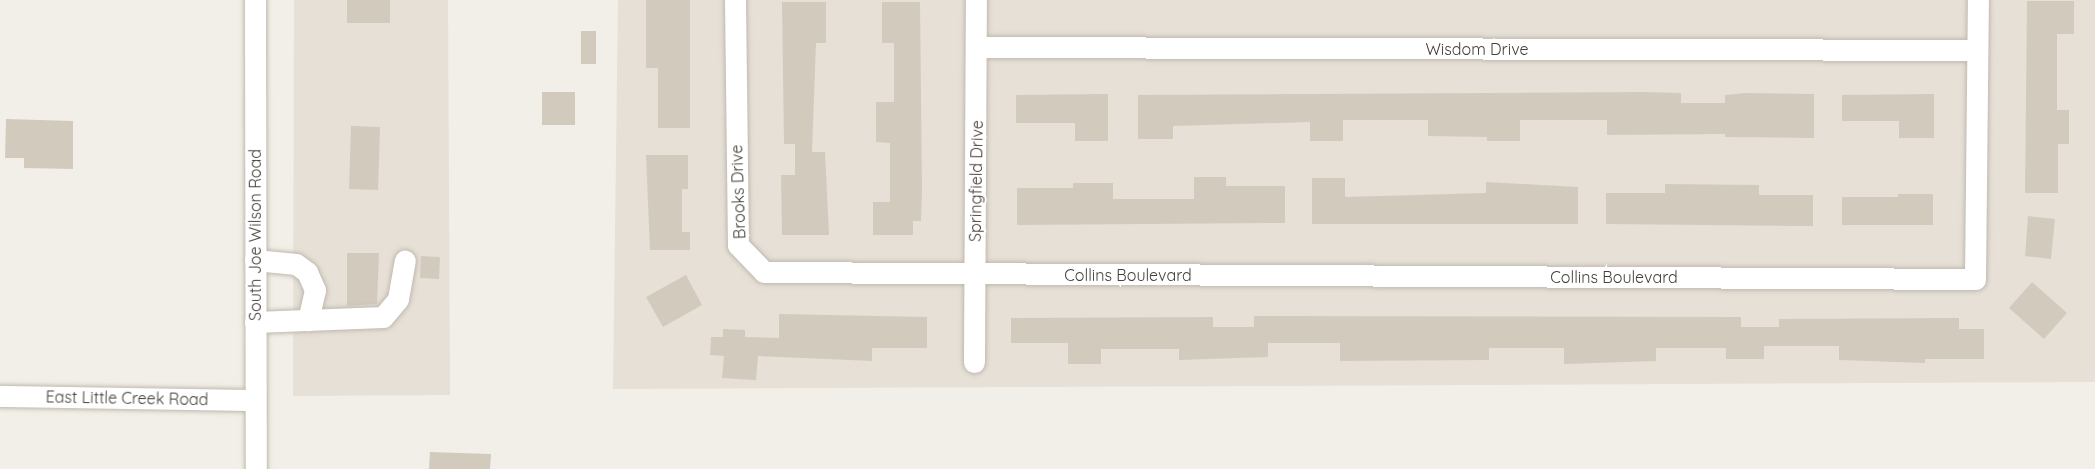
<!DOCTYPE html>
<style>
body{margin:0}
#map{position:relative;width:2095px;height:469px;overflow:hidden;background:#f2efe8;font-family:Quicksand,sans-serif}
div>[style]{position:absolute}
.residential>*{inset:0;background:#e6e0d7}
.building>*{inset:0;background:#d3cabe}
.roads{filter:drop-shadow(0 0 2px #c0b9ae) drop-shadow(0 0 2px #c0b9ae)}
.minor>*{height:21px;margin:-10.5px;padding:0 10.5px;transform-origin:10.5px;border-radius:10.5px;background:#fff}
span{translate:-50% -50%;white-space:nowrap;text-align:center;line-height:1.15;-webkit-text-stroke:4.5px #fff;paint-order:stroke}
.street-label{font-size:16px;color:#453f37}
</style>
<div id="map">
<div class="residential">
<i style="clip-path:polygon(294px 0,448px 0,450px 395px,293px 396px)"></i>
<i style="clip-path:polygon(618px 0,2095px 0,2095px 382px,613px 389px)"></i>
</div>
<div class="building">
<i style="clip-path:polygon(347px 0,390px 0,390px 23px,347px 23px)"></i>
<i style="clip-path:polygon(646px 0,690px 0,690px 128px,658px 128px,658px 68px,646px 68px)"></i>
<i style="clip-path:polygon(2027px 1px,2074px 1px,2074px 34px,2057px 34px,2057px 110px,2069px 110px,2069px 144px,2058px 144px,2058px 193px,2025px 193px)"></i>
<i style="clip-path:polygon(782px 2px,826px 2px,826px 43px,816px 43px,812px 152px,825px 152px,829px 235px,782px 235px,781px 175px,795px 175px,795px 144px,784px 144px)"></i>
<i style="clip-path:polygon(882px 2px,920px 2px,922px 191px,921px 221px,913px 221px,913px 235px,873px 235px,873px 202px,890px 202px,890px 143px,876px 142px,876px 102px,894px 102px,894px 43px,882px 43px)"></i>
<i style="clip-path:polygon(581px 31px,596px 31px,596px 64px,581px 64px)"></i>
<i style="clip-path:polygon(542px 92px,575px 92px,575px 125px,542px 125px)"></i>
<i style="clip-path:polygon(1642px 92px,1681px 93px,1681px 103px,1725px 103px,1725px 95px,1745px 93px,1814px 94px,1814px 138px,1725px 137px,1725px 134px,1607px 135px,1607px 120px,1520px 120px,1520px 141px,1487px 141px,1487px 137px,1428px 136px,1428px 120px,1343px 120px,1343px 141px,1310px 141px,1310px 122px,1173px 126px,1173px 139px,1138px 139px,1138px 95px)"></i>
<i style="clip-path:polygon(1108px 94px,1108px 141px,1075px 141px,1075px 123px,1016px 123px,1016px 95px)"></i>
<i style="clip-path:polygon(1934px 94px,1934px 138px,1899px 138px,1899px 121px,1842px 121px,1842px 95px)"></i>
<i style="clip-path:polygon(6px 119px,73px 121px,73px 169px,24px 168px,24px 158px,5px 158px)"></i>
<i style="clip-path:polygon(351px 126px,380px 127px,378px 190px,349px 189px)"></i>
<i style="clip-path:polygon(646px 155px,688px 155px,688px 189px,682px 189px,682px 232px,690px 232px,690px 250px,650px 250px)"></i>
<i style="clip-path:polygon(1194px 177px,1226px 177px,1226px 186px,1285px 186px,1285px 223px,1017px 225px,1017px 188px,1073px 188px,1073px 183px,1113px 183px,1113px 199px,1194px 199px)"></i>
<i style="clip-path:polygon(1312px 178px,1345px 178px,1345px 197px,1486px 193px,1486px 182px,1578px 187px,1578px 224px,1312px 224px)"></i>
<i style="clip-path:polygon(1665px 184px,1759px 185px,1759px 195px,1813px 195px,1813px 226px,1606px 224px,1606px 193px,1665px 193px)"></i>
<i style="clip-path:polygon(1898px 194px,1933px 194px,1933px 225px,1842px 225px,1842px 197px,1898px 197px)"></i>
<i style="clip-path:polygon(2028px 216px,2055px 219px,2051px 259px,2025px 256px)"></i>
<i style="clip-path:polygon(347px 253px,379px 253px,377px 304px,347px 306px)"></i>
<i style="clip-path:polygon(421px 256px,440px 257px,439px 279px,420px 278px)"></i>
<i style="clip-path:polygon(686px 275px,702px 305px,663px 327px,646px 297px)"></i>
<i style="clip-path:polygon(2032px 282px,2067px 313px,2044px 339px,2009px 308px)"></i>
<i style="clip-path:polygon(779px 314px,927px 317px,927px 348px,872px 348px,872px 361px,758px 356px,756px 380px,722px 378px,724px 356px,710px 355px,711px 337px,723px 337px,723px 329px,745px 330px,745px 337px,779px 338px)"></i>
<i style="clip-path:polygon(1254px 316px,1741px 317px,1741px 327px,1779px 327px,1779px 319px,1959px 318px,1959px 329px,1984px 329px,1984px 359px,1925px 359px,1925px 363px,1839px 360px,1839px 346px,1764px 346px,1764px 359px,1726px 359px,1726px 348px,1656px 348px,1656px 361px,1564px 364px,1564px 348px,1489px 348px,1489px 360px,1340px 361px,1340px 343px,1268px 343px,1268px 357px,1179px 360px,1179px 349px,1101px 349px,1101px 364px,1068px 364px,1068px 343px,1011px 343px,1011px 318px,1213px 317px,1213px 327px,1254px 327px)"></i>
<i style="clip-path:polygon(430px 452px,491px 454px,490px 469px,429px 469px)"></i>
</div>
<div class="roads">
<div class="minor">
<i style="left:255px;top:0;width:469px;rotate:89.9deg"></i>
<i style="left:735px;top:0;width:245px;rotate:89.3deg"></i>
<i style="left:738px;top:245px;width:37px;rotate:46deg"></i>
<i style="left:764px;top:272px;width:1211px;rotate:0.33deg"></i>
<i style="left:1975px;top:279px;width:279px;rotate:-89.4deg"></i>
<i style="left:977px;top:47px;width:1000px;rotate:0.17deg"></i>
<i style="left:255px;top:260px;width:41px;rotate:5.6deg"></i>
<i style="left:296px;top:264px;width:14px;rotate:36deg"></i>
<i style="left:307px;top:272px;width:20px;rotate:66deg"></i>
<i style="left:315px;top:290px;width:31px;rotate:103deg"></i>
<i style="left:255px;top:322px;width:128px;rotate:-2.2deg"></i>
<i style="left:383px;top:317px;width:23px;rotate:-50deg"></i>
<i style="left:398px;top:299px;width:39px;rotate:-80deg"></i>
<i style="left:974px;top:362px;width:362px;rotate:-89.7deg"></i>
<i style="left:0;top:396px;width:254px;rotate:0.9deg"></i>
</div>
</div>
<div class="street-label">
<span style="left:1477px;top:49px">Wisdom Drive</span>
<span style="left:976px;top:181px;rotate:-89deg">Springfield Drive</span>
<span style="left:738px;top:192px;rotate:-92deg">Brooks Drive</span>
<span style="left:255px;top:235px;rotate:-90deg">South Joe Wilson Road</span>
<span style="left:1128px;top:275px">Collins Boulevard</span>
<span style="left:1614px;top:277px">Collins Boulevard</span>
<span style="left:127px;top:398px;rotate:1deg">East Little Creek Road</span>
</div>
</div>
